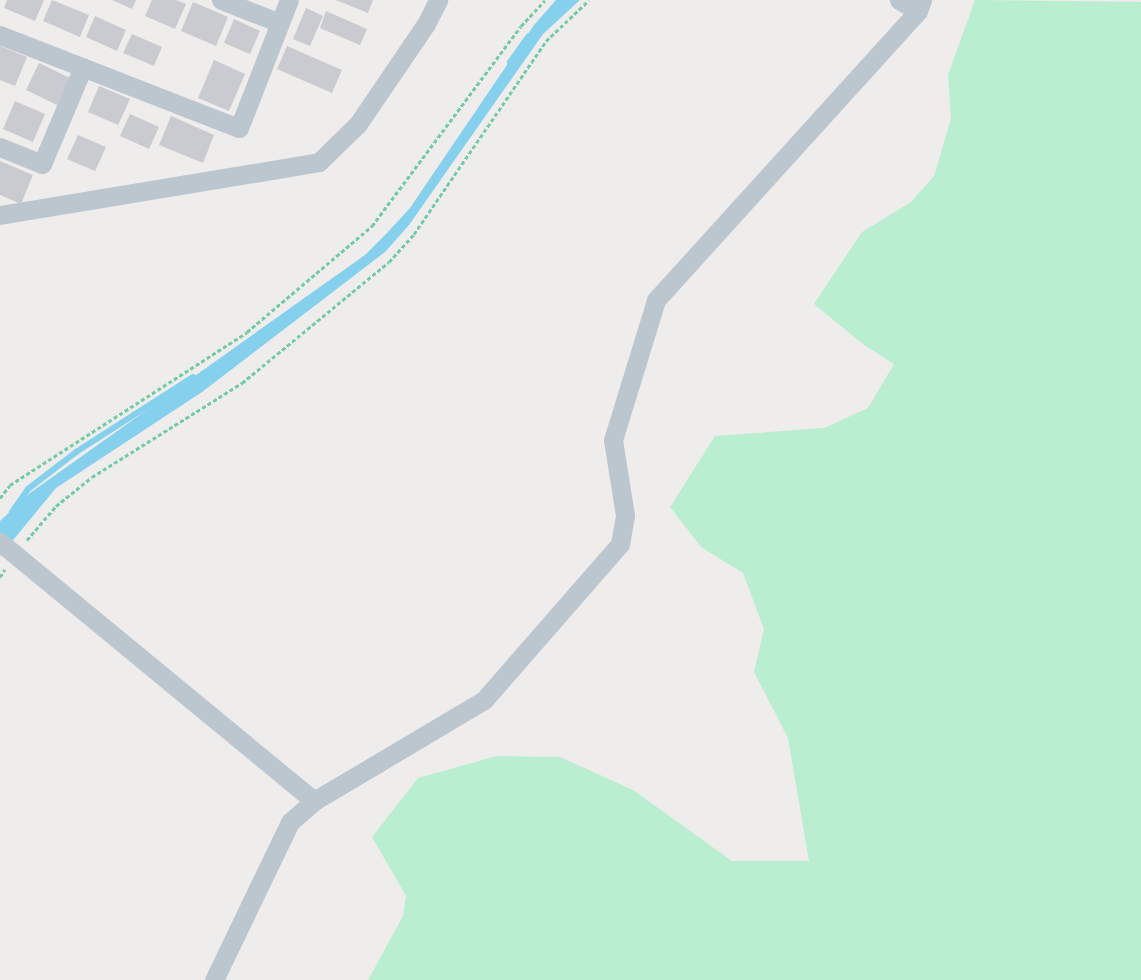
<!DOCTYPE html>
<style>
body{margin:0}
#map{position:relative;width:1141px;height:980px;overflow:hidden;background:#efecec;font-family:Ubuntu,sans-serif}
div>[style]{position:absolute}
.green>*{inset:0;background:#b9eed1}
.water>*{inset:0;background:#85d0ec}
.stream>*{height:6px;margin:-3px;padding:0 3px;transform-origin:3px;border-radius:3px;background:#85d0ec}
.building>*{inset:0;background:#c9cbd1}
.path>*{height:3px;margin-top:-1.5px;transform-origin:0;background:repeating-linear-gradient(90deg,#71cca5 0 4px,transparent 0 6.5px)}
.street>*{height:19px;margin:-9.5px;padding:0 9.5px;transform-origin:9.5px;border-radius:9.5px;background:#bcc6cf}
span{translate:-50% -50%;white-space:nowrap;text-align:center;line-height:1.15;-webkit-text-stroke:4px #fff;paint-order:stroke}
</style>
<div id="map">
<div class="green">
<i style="clip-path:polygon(975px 0,1141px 2px,1141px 980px,368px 980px,403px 916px,406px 896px,372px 837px,418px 778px,497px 756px,560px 757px,633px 790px,732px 861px,809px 861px,788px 738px,754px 672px,764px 629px,743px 573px,701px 547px,670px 507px,715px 436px,824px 428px,868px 408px,894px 364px,864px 345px,814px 304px,862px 232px,911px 202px,934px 176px,951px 119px,948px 75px)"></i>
</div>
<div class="water">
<i style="clip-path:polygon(556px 0,580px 0,543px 34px,409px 225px,385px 252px,202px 392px,56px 488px,0 556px,0 521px,30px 493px,365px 255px,387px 233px,410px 208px,534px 25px)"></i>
</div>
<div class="stream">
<i style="left:510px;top:62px;width:32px;rotate:-54deg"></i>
<i style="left:12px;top:512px;width:28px;rotate:-55deg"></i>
<i style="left:28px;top:489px;width:61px;rotate:-37.6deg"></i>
<i style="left:76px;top:452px;width:139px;rotate:-32.7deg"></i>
</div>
<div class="building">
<i style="clip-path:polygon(7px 0,44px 0,35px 21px,4px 8px)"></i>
<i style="clip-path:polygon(52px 0,89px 15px,80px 37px,43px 21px)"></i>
<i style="clip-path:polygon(112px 0,136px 0,132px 9px)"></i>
<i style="clip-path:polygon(152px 0,176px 0,186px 4px,175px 29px,145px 16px)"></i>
<i style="clip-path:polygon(336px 0,373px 0,368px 13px)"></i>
<i style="clip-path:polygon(193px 2px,228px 17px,216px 46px,181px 31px)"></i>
<i style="clip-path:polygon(306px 8px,323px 16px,310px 46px,293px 39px)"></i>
<i style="clip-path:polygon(326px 11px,367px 29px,360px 45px,320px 28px)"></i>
<i style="clip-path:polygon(95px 16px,126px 30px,117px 51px,86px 37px)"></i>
<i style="clip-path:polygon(234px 19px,260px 31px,250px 54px,224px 43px)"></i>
<i style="clip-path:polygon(132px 34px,162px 47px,154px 66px,123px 53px)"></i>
<i style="clip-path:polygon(0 46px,27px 57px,15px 86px,0 80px)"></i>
<i style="clip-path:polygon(287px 46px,342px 70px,332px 93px,277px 69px)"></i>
<i style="clip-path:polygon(214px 60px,245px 74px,229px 111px,198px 98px)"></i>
<i style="clip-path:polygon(39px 63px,70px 78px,57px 105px,26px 90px)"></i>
<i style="clip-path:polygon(99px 86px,130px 99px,118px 125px,88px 112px)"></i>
<i style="clip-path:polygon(15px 101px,45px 114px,33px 142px,3px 129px)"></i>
<i style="clip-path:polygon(130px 114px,159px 127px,149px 149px,120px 136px)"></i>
<i style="clip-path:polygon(171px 116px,214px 135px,203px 163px,159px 145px)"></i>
<i style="clip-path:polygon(78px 135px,106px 147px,95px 171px,67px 159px)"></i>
<i style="clip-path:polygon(0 161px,33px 175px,21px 204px,0 195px)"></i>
</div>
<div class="path">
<i style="left:0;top:498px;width:16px;rotate:-52deg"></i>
<i style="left:10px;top:485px;width:282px;rotate:-32.8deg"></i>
<i style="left:247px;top:332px;width:164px;rotate:-40.3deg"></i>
<i style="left:372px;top:226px;width:249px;rotate:-53.3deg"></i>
<i style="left:521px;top:26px;width:35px;rotate:-47deg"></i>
<i style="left:27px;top:540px;width:45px;rotate:-49.5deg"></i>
<i style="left:56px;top:506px;width:46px;rotate:-38.9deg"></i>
<i style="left:92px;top:477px;width:177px;rotate:-32.1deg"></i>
<i style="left:242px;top:383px;width:190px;rotate:-39.5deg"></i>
<i style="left:389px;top:262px;width:38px;rotate:-48deg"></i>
<i style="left:414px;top:234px;width:234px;rotate:-55.6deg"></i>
<i style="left:546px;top:41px;width:59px;rotate:-43.6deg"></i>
<i style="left:0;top:577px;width:9px;rotate:-58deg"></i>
</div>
<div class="street">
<i style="left:221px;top:0;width:63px;rotate:21.3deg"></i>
<i style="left:899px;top:0;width:22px;rotate:30deg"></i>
<i style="left:0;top:35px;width:256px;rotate:21.3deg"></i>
<i style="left:239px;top:128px;width:137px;rotate:-68.7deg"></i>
<i style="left:0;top:147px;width:45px;rotate:22deg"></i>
<i style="left:42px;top:164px;width:105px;rotate:-67.1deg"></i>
<i style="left:0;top:215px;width:323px;rotate:-9.4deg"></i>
<i style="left:319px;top:162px;width:54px;rotate:-44.3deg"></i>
<i style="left:358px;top:124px;width:121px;rotate:-55.8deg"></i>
<i style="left:426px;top:24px;width:27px;rotate:-63deg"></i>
<i style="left:0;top:542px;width:407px;rotate:39.5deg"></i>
<i style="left:214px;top:980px;width:175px;rotate:-64.3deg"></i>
<i style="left:290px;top:822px;width:32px;rotate:-41deg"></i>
<i style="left:314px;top:801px;width:198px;rotate:-30.7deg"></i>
<i style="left:484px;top:700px;width:207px;rotate:-48.9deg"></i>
<i style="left:620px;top:544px;width:29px;rotate:-80deg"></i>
<i style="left:625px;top:515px;width:76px;rotate:-99.1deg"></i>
<i style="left:613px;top:440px;width:146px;rotate:-72.9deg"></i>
<i style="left:656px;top:300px;width:390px;rotate:-47.8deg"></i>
<i style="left:918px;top:11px;width:12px;rotate:-70deg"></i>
</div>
</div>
